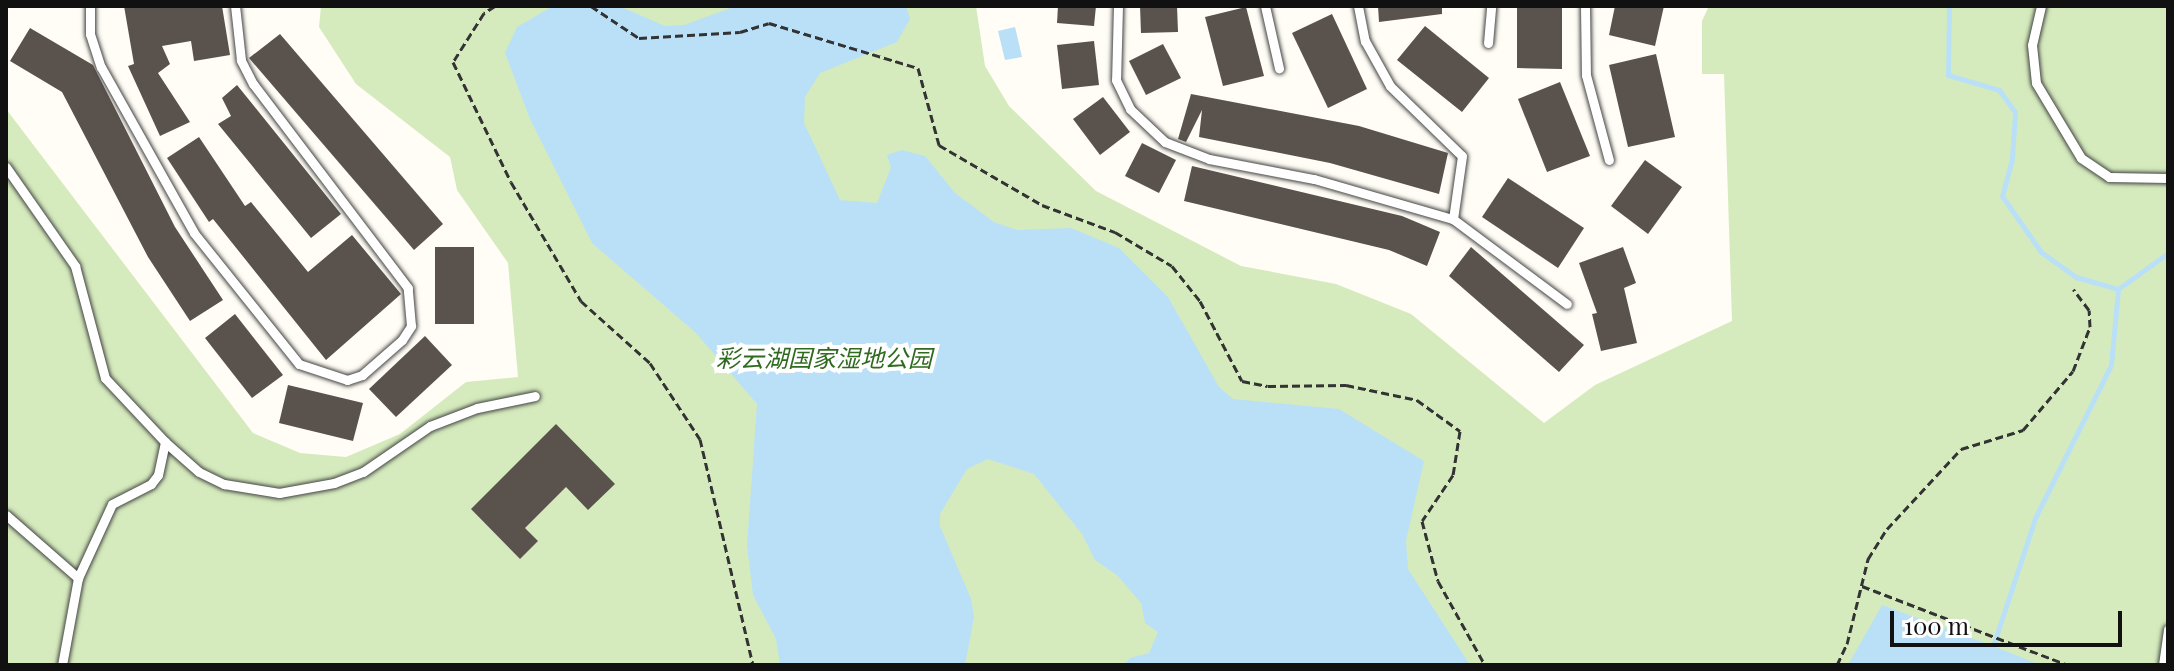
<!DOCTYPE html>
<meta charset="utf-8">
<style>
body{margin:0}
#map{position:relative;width:2174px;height:671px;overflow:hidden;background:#fffdf5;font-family:"Playfair Display","Noto Sans SC",serif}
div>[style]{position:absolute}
.green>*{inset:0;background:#d5ebbd}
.water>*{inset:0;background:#b9e0f7}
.stream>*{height:5px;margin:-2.5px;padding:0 2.5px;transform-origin:2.5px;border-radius:2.5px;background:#b9e0f7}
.building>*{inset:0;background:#5a524d}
.path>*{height:3px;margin-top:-1.5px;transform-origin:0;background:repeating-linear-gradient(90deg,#333 0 8px,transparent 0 12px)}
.roads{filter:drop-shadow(0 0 2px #444) drop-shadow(0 0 2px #444)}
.lane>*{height:9px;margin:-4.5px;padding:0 4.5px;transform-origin:4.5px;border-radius:4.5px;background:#fff}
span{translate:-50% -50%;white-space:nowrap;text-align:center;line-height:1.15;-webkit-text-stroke:8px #fff;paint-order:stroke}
.park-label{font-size:24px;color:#2f6b1f;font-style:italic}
.frame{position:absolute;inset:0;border:8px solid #111;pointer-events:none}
.scale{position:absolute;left:1890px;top:611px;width:232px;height:36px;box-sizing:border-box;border:4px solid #111;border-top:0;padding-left:10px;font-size:24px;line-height:28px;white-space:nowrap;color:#111;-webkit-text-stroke:6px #fff;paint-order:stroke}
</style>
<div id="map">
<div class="green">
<i style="clip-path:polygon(321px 6px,976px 6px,985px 66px,1009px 106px,1096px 191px,1241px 266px,1336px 284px,1411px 314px,1544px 423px,1595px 385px,1732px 321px,1724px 74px,1702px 74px,1702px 21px,1709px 6px,2168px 6px,2168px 665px,6px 665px,6px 109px,253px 433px,300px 453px,346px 457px,400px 434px,466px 382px,518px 377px,508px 263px,457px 190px,450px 157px,356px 84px,319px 27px)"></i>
</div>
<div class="water">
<i style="clip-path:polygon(553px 6px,619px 6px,665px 26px,684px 25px,736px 6px,906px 6px,910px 19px,897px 42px,820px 73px,805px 97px,804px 123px,840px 200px,877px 203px,891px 167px,887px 155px,902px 150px,925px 156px,955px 193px,994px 222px,1017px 230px,1071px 228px,1119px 248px,1168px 297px,1219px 387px,1233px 399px,1339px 409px,1424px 461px,1406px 541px,1408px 569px,1470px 665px,1124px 665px,1130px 658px,1149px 653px,1158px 632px,1145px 623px,1141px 603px,1118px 576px,1095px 560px,1082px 534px,1034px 474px,988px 459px,967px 469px,940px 514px,940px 526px,971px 599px,974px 617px,965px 665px,780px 665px,776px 639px,753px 595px,747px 545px,757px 404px,696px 333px,592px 243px,530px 119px,505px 53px,517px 27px)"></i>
<i style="clip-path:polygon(1015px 27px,1022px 57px,1005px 60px,998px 31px)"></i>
<i style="clip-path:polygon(1882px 605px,1993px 646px,2040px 665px,1848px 665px)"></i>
</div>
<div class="stream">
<i style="left:1949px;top:6px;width:69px;rotate:90.8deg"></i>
<i style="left:1948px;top:75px;width:53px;rotate:16.4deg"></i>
<i style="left:1999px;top:90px;width:27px;rotate:54deg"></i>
<i style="left:2015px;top:112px;width:47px;rotate:93.7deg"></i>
<i style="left:2012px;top:159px;width:38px;rotate:105deg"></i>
<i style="left:2002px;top:196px;width:68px;rotate:55.1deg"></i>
<i style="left:2041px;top:252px;width:43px;rotate:35.5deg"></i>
<i style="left:2076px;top:277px;width:44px;rotate:15.9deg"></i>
<i style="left:1993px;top:646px;width:135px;rotate:-71.8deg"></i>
<i style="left:2035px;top:518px;width:171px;rotate:-63.6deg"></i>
<i style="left:2111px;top:365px;width:76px;rotate:-84.7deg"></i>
<i style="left:2118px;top:289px;width:62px;rotate:-35.8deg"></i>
</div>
<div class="building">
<i style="clip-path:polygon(124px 6px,222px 6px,230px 55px,194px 61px,191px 41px,162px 46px,170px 64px,158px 73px,190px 122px,160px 136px,128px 66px,134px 64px)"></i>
<i style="clip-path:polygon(1058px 6px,1096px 6px,1094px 26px,1057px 23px)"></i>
<i style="clip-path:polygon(1140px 6px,1177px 6px,1178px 32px,1141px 33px)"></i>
<i style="clip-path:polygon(1378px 6px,1442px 6px,1442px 14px,1379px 22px)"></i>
<i style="clip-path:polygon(1517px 6px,1562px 6px,1562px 69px,1517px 68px)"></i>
<i style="clip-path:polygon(1615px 6px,1664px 6px,1655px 46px,1609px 35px)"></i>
<i style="clip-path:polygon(1246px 7px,1264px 76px,1223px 86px,1205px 17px)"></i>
<i style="clip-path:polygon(1332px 14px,1367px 89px,1328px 108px,1292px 33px)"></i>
<i style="clip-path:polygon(1425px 26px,1489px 78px,1462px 112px,1397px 60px)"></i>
<i style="clip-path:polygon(30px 28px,93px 65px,175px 227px,223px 300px,190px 321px,148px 257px,62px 92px,10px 61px)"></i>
<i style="clip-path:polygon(280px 34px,443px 224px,414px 250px,249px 58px)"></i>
<i style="clip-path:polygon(1094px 41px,1099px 85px,1062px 89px,1057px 45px)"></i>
<i style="clip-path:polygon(1163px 44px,1181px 78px,1146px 95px,1129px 61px)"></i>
<i style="clip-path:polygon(1656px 54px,1675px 137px,1628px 147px,1609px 65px)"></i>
<i style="clip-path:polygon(1560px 82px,1590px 156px,1547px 172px,1518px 99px)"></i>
<i style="clip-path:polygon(237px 85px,341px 214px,311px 238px,218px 124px,231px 116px,222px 98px)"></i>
<i style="clip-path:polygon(1191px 94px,1359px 126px,1448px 153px,1439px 194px,1330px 163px,1199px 137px,1202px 110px,1186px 142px,1178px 139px)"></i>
<i style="clip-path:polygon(1103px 97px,1130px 132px,1100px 155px,1073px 119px)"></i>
<i style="clip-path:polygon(199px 137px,245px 206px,251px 202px,308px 272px,352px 235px,401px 294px,326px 360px,213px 219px,209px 222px,167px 158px)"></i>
<i style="clip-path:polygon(1142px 143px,1176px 160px,1159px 193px,1125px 176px)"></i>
<i style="clip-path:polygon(1645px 160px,1682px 187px,1648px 234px,1611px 206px)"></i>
<i style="clip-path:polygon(1192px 166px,1402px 216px,1440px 232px,1427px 266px,1389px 250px,1184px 201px)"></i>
<i style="clip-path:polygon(1508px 178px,1584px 228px,1558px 268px,1482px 217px)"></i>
<i style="clip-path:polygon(435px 247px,474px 247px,474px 324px,435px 324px)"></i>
<i style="clip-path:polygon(1471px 247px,1584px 345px,1559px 372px,1449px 276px)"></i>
<i style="clip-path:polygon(1623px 247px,1636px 283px,1624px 288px,1637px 343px,1601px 351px,1592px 314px,1597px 313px,1579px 263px)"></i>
<i style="clip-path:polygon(235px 314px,283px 375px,252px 398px,205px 338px)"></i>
<i style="clip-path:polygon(425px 336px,452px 365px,396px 417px,369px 389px)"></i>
<i style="clip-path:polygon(288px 385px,363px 403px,353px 441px,279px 423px)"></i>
<i style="clip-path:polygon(556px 424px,615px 484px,588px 510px,566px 487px,525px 528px,538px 541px,520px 559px,471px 509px)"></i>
</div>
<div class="path">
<i style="left:495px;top:6px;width:13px;rotate:148deg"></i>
<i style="left:484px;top:13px;width:58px;rotate:122.3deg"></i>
<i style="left:453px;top:62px;width:133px;rotate:64.2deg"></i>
<i style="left:511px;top:182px;width:138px;rotate:59.5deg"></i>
<i style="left:581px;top:301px;width:93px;rotate:41.9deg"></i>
<i style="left:650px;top:363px;width:91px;rotate:56.7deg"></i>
<i style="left:700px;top:439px;width:232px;rotate:76.8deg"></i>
<i style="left:591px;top:6px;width:58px;rotate:33.7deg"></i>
<i style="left:639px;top:38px;width:101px;rotate:-3.4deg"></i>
<i style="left:740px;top:32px;width:30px;rotate:-17deg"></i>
<i style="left:769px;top:23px;width:156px;rotate:16.8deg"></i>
<i style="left:918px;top:68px;width:80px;rotate:74.7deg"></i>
<i style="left:939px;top:145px;width:119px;rotate:30.2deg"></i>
<i style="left:1042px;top:205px;width:78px;rotate:20.3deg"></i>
<i style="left:1115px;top:232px;width:66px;rotate:30.8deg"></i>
<i style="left:1172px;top:266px;width:45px;rotate:51.3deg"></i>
<i style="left:1200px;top:301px;width:90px;rotate:62.3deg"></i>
<i style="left:1242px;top:381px;width:26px;rotate:11deg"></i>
<i style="left:1268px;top:386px;width:78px;rotate:-0.7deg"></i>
<i style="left:1346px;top:385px;width:73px;rotate:11.9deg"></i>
<i style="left:1417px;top:400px;width:53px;rotate:35.8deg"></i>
<i style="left:1460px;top:431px;width:45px;rotate:99deg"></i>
<i style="left:1453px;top:475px;width:55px;rotate:124deg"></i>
<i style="left:1422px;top:521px;width:62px;rotate:75.1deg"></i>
<i style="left:1438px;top:581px;width:96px;rotate:60.8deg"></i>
<i style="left:1862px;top:586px;width:221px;rotate:21deg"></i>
<i style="left:1837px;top:665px;width:23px;rotate:-65deg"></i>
<i style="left:1847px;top:644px;width:88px;rotate:-76.1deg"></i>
<i style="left:1868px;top:559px;width:36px;rotate:-58deg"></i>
<i style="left:1887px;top:529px;width:109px;rotate:-47.2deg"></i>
<i style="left:1961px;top:449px;width:65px;rotate:-17deg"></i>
<i style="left:2023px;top:430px;width:77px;rotate:-49.7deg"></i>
<i style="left:2073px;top:371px;width:47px;rotate:-68.9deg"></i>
<i style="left:2090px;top:327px;width:17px;rotate:-93deg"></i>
<i style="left:2089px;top:310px;width:26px;rotate:-127deg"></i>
</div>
<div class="roads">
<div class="lane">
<i style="left:90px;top:6px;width:28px;rotate:90deg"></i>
<i style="left:90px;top:34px;width:35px;rotate:72deg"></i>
<i style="left:101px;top:67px;width:190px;rotate:60.7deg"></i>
<i style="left:194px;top:233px;width:168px;rotate:51.3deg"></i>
<i style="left:299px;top:364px;width:51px;rotate:18.4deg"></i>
<i style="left:347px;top:380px;width:16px;rotate:-18deg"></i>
<i style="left:362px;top:375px;width:53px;rotate:-41.2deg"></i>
<i style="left:402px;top:340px;width:17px;rotate:-57deg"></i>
<i style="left:411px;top:326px;width:38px;rotate:-95deg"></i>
<i style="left:408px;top:288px;width:256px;rotate:-127.2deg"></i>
<i style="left:253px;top:84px;width:27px;rotate:-117deg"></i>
<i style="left:241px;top:60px;width:54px;rotate:-96.3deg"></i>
<i style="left:1118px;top:6px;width:74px;rotate:91.5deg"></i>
<i style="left:1116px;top:80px;width:32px;rotate:64deg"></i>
<i style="left:1130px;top:109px;width:48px;rotate:43.3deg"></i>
<i style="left:1165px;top:142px;width:47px;rotate:21.1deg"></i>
<i style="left:1209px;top:159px;width:107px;rotate:10.8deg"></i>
<i style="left:1314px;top:179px;width:145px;rotate:16.1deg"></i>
<i style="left:1265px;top:6px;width:64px;rotate:77.3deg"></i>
<i style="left:1358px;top:6px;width:36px;rotate:79deg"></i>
<i style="left:1365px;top:41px;width:51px;rotate:60.9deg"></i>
<i style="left:1390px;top:86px;width:100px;rotate:44.2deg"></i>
<i style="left:1462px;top:156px;width:64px;rotate:98.1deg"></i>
<i style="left:1453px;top:219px;width:142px;rotate:36.7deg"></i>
<i style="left:1585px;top:6px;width:69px;rotate:89.2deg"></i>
<i style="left:1586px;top:75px;width:88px;rotate:74.9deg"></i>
<i style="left:2041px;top:6px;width:40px;rotate:103deg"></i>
<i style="left:2032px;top:45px;width:38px;rotate:84deg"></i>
<i style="left:2036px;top:83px;width:87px;rotate:59deg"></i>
<i style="left:2081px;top:158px;width:34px;rotate:34deg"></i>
<i style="left:2109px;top:177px;width:59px;rotate:1deg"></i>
<i style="left:1488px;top:43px;width:37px;rotate:-85deg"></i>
<i style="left:6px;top:167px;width:121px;rotate:55.1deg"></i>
<i style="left:75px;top:266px;width:116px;rotate:75deg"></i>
<i style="left:105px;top:378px;width:88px;rotate:46.8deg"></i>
<i style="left:165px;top:442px;width:45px;rotate:41.4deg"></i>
<i style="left:199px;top:472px;width:28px;rotate:26deg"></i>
<i style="left:224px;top:484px;width:56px;rotate:9.3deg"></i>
<i style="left:279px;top:493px;width:56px;rotate:-10.3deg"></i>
<i style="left:334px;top:483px;width:31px;rotate:-21deg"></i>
<i style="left:363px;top:472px;width:81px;rotate:-34.5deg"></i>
<i style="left:430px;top:426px;width:50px;rotate:-21deg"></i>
<i style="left:477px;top:408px;width:59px;rotate:-11.7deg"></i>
<i style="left:6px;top:515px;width:96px;rotate:41.2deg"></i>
<i style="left:78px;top:578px;width:88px;rotate:100.4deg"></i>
<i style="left:78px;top:578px;width:81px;rotate:-65.3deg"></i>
<i style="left:112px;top:504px;width:44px;rotate:-27.1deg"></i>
<i style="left:151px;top:484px;width:11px;rotate:-52deg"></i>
<i style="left:158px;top:475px;width:34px;rotate:-78deg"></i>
<i style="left:2163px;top:665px;width:36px;rotate:-82deg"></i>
</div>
</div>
<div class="park-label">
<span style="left:824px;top:358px">彩云湖国家湿地公园</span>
</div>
<div class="frame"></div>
<div class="scale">100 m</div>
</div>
